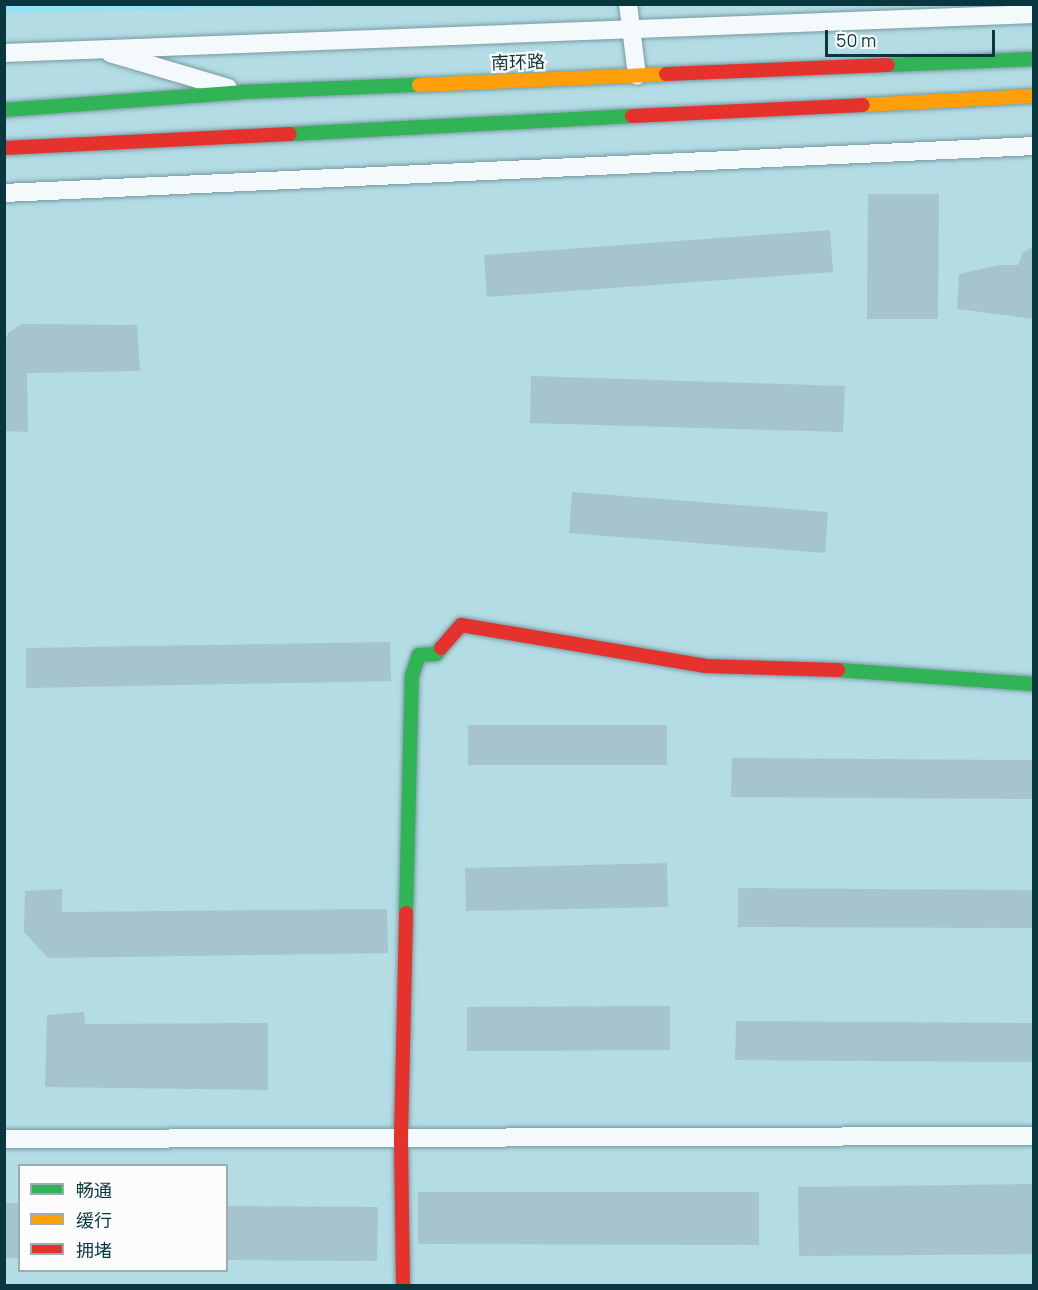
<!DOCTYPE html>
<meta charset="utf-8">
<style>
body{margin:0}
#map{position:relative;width:1038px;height:1290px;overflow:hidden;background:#b3dce5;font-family:Manrope,"Noto Sans SC",sans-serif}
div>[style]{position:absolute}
.built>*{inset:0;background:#91e2f3}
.building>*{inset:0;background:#a5c4cf}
.roads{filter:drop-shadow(0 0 2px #7899a0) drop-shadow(0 0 2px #7899a0)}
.street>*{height:18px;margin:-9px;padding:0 9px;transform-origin:9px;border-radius:9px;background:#f4fafb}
.fast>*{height:14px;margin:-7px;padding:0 7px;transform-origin:7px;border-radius:7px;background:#30b455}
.slow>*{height:14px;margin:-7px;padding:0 7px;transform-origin:7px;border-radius:7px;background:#ff9f0a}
.jam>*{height:14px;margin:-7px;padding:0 7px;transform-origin:7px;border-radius:7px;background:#e5322d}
span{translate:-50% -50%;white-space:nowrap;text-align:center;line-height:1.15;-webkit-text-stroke:4.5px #fcfcfc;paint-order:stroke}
.street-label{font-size:18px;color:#09373f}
.frame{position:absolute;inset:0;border:6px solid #09373f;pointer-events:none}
.legend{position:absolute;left:18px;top:1164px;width:210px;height:108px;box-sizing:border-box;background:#fcfcfc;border:2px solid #9badb0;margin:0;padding:8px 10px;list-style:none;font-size:18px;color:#09373f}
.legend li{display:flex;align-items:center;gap:12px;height:30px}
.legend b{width:30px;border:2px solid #9badb0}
.scale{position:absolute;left:825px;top:30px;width:170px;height:27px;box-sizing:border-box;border:3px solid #09373f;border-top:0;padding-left:8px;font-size:18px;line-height:21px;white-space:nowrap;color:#09373f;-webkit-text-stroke:4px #fcfcfc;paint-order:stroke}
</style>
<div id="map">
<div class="built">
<i style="clip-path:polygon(5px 4px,358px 4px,358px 5px,5px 13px)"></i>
</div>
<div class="building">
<i style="clip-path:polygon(868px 194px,939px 194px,938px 319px,867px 319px)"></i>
<i style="clip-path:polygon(830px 230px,833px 272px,487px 297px,484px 255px)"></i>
<i style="clip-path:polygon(1034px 247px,1034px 319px,957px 309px,959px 274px,1000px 265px,1018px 265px,1023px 252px)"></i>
<i style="clip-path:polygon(22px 324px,137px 325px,140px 371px,27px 373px,28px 432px,5px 431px,4px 346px,8px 333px)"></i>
<i style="clip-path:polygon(531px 376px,845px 386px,843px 432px,530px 423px)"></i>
<i style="clip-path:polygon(572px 492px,828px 512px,825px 553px,569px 533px)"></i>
<i style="clip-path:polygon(390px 642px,391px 681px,26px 688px,26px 648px)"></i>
<i style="clip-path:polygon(468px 725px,667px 725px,667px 765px,468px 765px)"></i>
<i style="clip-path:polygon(732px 758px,1034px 760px,1034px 799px,731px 797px)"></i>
<i style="clip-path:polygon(667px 863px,668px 907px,466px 911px,465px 868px)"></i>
<i style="clip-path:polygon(738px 888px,1034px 890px,1034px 928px,738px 927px)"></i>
<i style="clip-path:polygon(62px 889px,62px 912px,387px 909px,388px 953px,48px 958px,24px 932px,25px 891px)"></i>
<i style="clip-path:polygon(670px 1006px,670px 1050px,467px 1051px,467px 1007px)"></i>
<i style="clip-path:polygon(84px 1012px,85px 1024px,268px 1023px,268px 1090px,45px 1087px,47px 1015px)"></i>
<i style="clip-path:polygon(736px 1021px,1034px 1023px,1034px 1062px,735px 1060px)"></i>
<i style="clip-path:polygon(1034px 1184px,1034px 1254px,799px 1256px,798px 1187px)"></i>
<i style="clip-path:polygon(418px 1192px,759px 1192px,759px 1245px,418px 1244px)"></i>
<i style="clip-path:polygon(4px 1203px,20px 1203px,20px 1258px,4px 1258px)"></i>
<i style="clip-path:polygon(226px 1206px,378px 1207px,377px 1261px,226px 1260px)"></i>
</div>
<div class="roads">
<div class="street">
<i style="left:628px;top:4px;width:72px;rotate:82.8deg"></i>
<i style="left:4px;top:53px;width:1031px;rotate:-2.17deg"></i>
<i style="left:110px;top:53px;width:123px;rotate:16.5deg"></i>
<i style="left:4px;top:193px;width:1031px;rotate:-2.61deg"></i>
<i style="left:4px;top:1139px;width:1030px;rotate:-0.17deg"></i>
</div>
<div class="fast">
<i style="left:888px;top:65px;width:146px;rotate:-2.4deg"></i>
<i style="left:4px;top:110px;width:238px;rotate:-4.3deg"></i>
<i style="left:241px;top:92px;width:178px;rotate:-2.3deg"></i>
<i style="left:290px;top:134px;width:342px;rotate:-3deg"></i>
<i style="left:838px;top:670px;width:196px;rotate:4.1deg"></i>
<i style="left:406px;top:913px;width:238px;rotate:-88.6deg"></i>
<i style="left:412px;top:675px;width:21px;rotate:-71deg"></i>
<i style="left:419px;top:655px;width:17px;rotate:-3deg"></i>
<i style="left:436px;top:654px;width:8px;rotate:-50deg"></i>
</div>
<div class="slow">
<i style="left:419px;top:85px;width:247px;rotate:-2.5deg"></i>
<i style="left:863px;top:105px;width:171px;rotate:-3deg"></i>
</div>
<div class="jam">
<i style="left:666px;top:74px;width:222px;rotate:-2.3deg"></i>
<i style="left:632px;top:116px;width:231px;rotate:-2.7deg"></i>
<i style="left:4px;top:148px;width:286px;rotate:-2.8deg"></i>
<i style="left:441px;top:648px;width:30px;rotate:-49deg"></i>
<i style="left:461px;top:625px;width:247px;rotate:9.5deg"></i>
<i style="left:705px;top:666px;width:133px;rotate:1.7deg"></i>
<i style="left:403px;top:1286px;width:149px;rotate:-90.8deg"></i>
<i style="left:401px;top:1137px;width:224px;rotate:-88.7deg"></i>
</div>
</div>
<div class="street-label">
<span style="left:518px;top:62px;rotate:-2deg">南环路</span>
</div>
<div class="frame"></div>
<ul class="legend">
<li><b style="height:8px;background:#30b455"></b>畅通</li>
<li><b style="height:8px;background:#ff9f0a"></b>缓行</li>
<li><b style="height:8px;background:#e5322d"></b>拥堵</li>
</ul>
<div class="scale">50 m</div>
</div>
